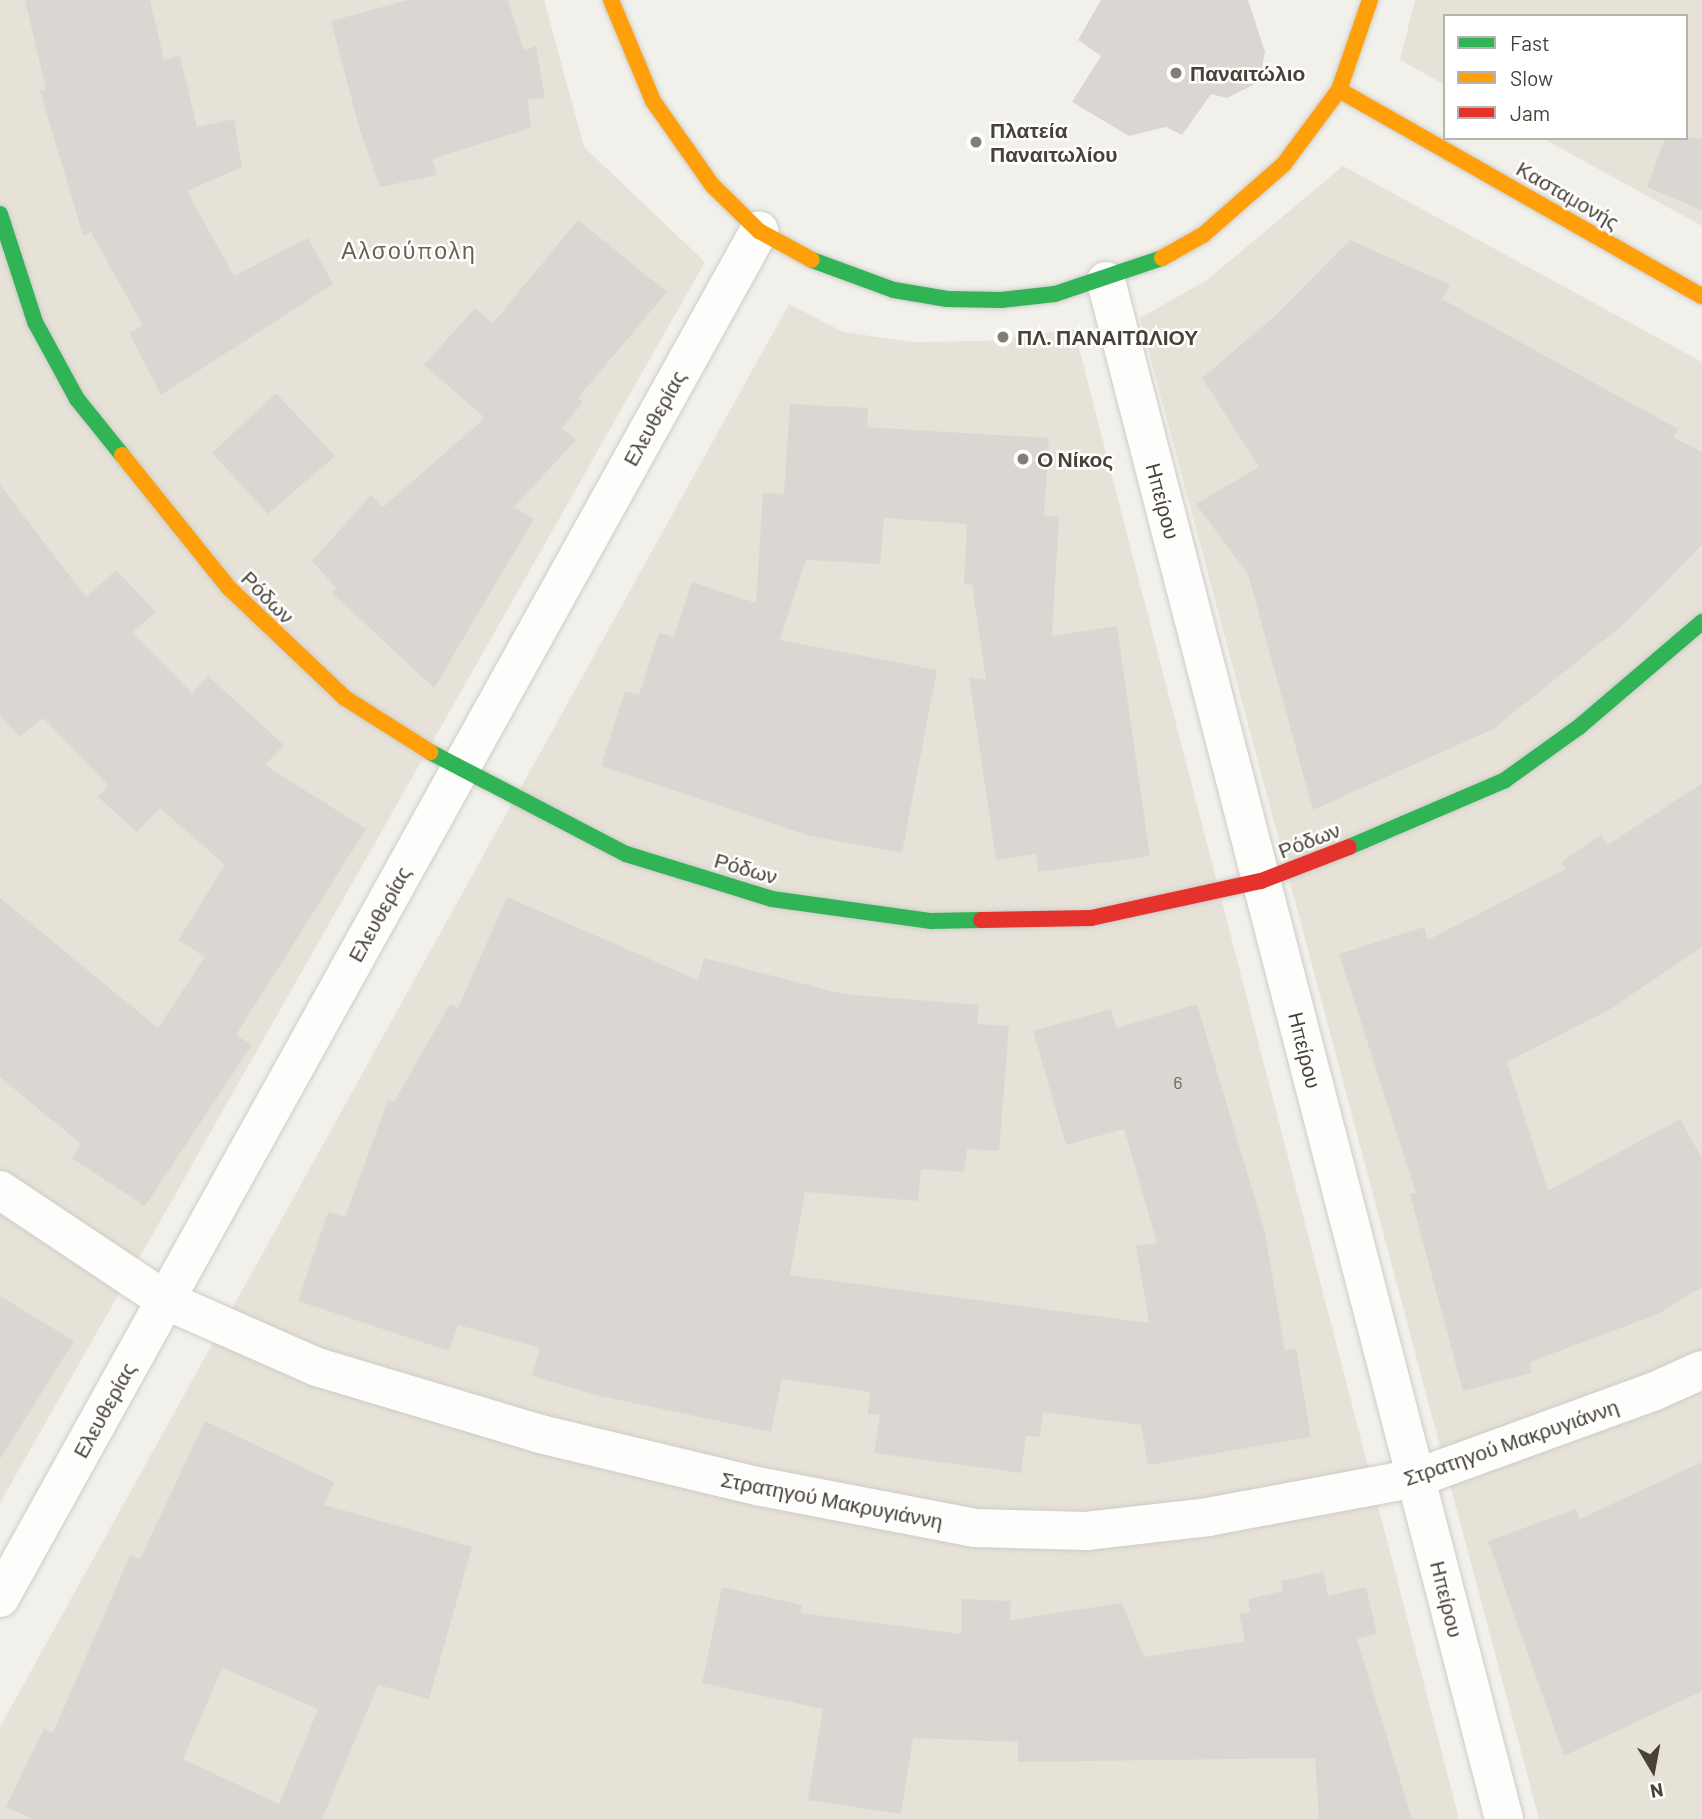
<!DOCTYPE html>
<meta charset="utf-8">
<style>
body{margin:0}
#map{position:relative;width:1702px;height:1819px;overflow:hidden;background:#f1f0eb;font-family:Barlow,sans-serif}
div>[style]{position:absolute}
.residential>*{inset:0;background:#e6e2d8}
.building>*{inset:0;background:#dad7d2}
.roads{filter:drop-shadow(0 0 2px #ceccc7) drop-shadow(0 0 2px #ceccc7)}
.street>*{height:38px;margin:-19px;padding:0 19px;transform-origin:19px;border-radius:19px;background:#fdfdfc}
.fast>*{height:16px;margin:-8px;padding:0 8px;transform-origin:8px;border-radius:8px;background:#30b455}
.slow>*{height:16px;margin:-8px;padding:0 8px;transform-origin:8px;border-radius:8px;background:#ff9f0a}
.jam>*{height:16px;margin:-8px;padding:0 8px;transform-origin:8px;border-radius:8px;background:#e5322d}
.dots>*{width:19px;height:19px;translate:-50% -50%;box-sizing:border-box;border:4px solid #fff;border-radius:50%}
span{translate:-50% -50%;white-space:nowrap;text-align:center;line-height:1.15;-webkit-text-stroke:5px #fff;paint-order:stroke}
.number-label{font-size:18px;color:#6e685e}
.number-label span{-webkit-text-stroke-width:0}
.poi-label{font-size:21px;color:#484136;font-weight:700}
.left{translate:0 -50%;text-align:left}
.street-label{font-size:21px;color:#484136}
.neighbourhood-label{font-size:23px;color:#6b5f4d;letter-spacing:2px}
.legend{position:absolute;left:1443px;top:14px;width:245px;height:126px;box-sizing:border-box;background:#fff;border:2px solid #b6b3af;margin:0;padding:9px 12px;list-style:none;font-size:21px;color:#484136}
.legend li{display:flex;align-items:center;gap:14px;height:35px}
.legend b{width:35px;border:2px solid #b6b3af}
.north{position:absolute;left:1618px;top:1735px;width:70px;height:70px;-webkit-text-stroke:5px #fff;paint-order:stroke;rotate:170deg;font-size:19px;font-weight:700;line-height:28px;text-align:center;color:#484136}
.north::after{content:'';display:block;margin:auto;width:24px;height:32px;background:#484136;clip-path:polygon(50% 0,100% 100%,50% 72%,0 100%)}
</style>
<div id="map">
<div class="residential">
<i style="clip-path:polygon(0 0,544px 0,584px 147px,705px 262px,0 1503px)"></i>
<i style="clip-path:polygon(1415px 0,1702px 0,1702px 226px,1542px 138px,1686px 138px,1686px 16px,1445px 16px,1445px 85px,1400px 60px)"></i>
<i style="clip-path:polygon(1343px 166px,1702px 362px,1702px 1819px,1539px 1819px,1140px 318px,1207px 280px)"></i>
<i style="clip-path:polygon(789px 304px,843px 332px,912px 342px,985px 341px,1074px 329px,1459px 1819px,0 1819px,0 1727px)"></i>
</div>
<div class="building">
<i style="clip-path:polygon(25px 0,150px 0,164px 60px,180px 56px,197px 127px,234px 119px,242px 167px,187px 191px,234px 276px,308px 238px,333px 284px,161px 395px,129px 333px,143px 326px,91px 232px,83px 235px,40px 91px,46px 89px)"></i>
<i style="clip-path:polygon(408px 0,508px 0,524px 50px,536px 46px,545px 98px,528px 99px,531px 128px,432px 159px,437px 175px,380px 187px,359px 127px,331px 21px)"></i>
<i style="clip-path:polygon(1101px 0,1248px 0,1265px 52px,1259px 82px,1227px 98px,1211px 94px,1182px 135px,1166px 127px,1129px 136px,1072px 102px,1101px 56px,1078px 40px)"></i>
<i style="clip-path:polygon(1665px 138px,1702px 138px,1702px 210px,1647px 187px)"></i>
<i style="clip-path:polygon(578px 220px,667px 292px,578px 398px,583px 402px,562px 428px,576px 440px,514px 507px,534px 519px,434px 688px,332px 593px,336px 588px,312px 561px,371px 495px,383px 507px,485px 418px,424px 365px,475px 308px,493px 323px)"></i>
<i style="clip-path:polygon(1350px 240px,1450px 285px,1442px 299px,1678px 429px,1673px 437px,1702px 452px,1702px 545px,1624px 624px,1493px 729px,1313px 810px,1248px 574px,1196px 504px,1259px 467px,1202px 378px,1276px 315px)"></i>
<i style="clip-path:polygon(276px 393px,335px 456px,268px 514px,212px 453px)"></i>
<i style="clip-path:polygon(790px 404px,868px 408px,867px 427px,1049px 438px,1044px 516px,1059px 517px,1052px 636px,1117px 626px,1150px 856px,1038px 872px,1036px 854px,996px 860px,969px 677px,986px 680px,972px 585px,964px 584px,967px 524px,884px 518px,880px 564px,806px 560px,780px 640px,937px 670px,902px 853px,810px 836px,601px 766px,625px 691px,639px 695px,659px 633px,674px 637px,692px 582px,756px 603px,763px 493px,784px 494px)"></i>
<i style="clip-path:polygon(0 485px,86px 597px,116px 570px,156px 612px,132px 632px,192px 693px,208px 676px,284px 745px,265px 765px,366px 829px,236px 1035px,252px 1045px,145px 1206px,72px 1158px,81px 1144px,0 1077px,0 898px,158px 1028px,205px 957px,178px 940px,225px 865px,160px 808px,137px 832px,98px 797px,108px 785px,43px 718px,20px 737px,0 716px)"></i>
<i style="clip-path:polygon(1702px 783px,1702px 947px,1609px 1010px,1507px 1062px,1548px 1191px,1680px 1119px,1702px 1158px,1702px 1287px,1658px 1314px,1530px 1362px,1532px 1373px,1463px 1391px,1410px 1194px,1416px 1193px,1339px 954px,1424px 927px,1428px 940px,1566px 869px,1561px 862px,1601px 835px,1608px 845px)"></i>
<i style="clip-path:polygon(507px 897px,698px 980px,704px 958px,843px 994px,979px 1005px,977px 1024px,1009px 1026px,999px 1151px,967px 1149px,964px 1172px,921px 1169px,918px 1201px,805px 1192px,790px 1275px,1149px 1323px,1136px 1246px,1157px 1243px,1124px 1129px,1066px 1145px,1033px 1031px,1111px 1009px,1117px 1028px,1197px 1004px,1265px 1233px,1285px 1350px,1296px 1349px,1311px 1437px,1148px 1465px,1141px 1425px,1043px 1412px,1040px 1437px,1026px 1436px,1021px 1473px,874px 1453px,880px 1415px,868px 1414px,870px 1392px,782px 1379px,771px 1432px,600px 1396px,532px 1376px,540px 1348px,458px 1325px,449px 1351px,298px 1301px,328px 1212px,345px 1217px,388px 1100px,394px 1102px,450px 1004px,458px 1008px)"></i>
<i style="clip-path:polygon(0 1296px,74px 1341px,0 1459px)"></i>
<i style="clip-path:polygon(evenodd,205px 1421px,334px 1482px,324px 1505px,472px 1547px,429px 1699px,378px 1685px,322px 1819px,33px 1819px,6px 1807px,44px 1728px,53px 1733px,130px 1555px,140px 1559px,205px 1421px,222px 1668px,318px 1709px,279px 1804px,183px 1759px,222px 1668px)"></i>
<i style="clip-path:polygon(1702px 1462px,1702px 1691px,1564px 1756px,1488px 1541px,1576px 1509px,1580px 1519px)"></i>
<i style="clip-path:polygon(1323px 1572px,1328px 1596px,1366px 1587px,1377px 1634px,1357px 1639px,1412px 1819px,1319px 1819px,1315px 1758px,1018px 1762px,1018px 1742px,913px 1738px,901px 1814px,808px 1800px,823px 1709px,702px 1683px,722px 1587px,802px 1605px,800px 1613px,961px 1634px,962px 1599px,1011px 1601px,1010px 1620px,1122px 1603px,1144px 1657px,1245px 1641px,1239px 1614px,1250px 1612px,1248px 1599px,1283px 1591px,1281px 1581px)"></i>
</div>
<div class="roads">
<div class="street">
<i style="left:1106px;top:281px;width:1589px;rotate:75.49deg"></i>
<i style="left:0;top:1190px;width:198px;rotate:33.7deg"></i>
<i style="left:165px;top:1300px;width:166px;rotate:23.8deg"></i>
<i style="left:317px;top:1367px;width:233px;rotate:16.7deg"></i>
<i style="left:540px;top:1434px;width:223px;rotate:13.5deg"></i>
<i style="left:757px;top:1486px;width:222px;rotate:10.9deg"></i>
<i style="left:975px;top:1528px;width:111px;rotate:1.5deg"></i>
<i style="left:1086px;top:1531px;width:123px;rotate:-6.5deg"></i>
<i style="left:1208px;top:1517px;width:212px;rotate:-10.6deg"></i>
<i style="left:1416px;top:1478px;width:254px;rotate:-20deg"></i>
<i style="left:1655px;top:1391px;width:51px;rotate:-24.1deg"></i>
<i style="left:0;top:1598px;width:1564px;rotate:-60.96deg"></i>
</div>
<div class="fast">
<i style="left:0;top:214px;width:114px;rotate:72deg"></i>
<i style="left:35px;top:322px;width:88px;rotate:61.4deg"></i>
<i style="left:77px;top:399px;width:72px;rotate:51.2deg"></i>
<i style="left:812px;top:260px;width:87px;rotate:20.1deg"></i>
<i style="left:894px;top:290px;width:54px;rotate:9.6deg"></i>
<i style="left:947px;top:299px;width:54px;rotate:1.1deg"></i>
<i style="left:1001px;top:300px;width:54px;rotate:-6.3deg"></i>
<i style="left:1055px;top:294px;width:113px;rotate:-18.6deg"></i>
<i style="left:430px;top:752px;width:221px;rotate:27.5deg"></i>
<i style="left:626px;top:854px;width:153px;rotate:17.1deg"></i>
<i style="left:772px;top:899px;width:161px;rotate:7.9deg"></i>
<i style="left:931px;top:921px;width:50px;rotate:-1.1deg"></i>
<i style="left:1349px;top:847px;width:170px;rotate:-23.2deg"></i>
<i style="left:1505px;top:780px;width:91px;rotate:-35.6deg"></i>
<i style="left:1579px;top:727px;width:162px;rotate:-40.5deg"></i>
</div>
<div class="slow">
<i style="left:611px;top:0;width:109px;rotate:67.4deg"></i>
<i style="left:653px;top:101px;width:103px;rotate:54.9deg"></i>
<i style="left:712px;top:185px;width:66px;rotate:44.4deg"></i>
<i style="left:759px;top:231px;width:60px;rotate:28.7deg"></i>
<i style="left:1339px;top:90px;width:417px;rotate:29.6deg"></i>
<i style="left:1162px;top:258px;width:47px;rotate:-29.3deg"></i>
<i style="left:1203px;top:235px;width:108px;rotate:-41.2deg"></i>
<i style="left:1284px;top:164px;width:92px;rotate:-53.4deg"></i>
<i style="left:1339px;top:90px;width:95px;rotate:-71deg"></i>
<i style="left:122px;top:455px;width:171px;rotate:51.2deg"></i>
<i style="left:229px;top:588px;width:160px;rotate:43.5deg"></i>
<i style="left:345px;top:698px;width:101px;rotate:32.4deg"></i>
</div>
<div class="jam">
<i style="left:981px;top:920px;width:110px;rotate:-1deg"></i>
<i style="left:1091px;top:918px;width:174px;rotate:-12.3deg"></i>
<i style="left:1261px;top:881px;width:94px;rotate:-21.1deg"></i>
</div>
</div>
<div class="dots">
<i style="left:1176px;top:73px;background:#837e75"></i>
<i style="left:976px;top:142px;background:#837e75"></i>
<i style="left:1003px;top:337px;background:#837e75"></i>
<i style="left:1023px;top:459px;background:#837e75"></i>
</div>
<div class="number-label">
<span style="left:1178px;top:1082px">6</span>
</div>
<div class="poi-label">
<span class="left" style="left:1190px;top:73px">Παναιτώλιο</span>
<span class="left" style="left:990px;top:142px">Πλατεία<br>Παναιτωλίου</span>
<span class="left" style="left:1017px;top:337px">ΠΛ. ΠΑΝΑΙΤΩΛΙΟΥ</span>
<span class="left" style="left:1037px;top:459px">Ο Νίκος</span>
</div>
<div class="street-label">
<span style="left:1568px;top:195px;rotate:30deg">Κασταμονής</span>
<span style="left:654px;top:418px;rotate:-61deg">Ελευθερίας</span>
<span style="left:1163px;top:501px;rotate:75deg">Ηπείρου</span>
<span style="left:268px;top:597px;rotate:45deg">Ρόδων</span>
<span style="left:1309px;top:840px;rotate:-21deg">Ρόδων</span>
<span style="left:746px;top:868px;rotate:16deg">Ρόδων</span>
<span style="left:379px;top:914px;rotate:-61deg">Ελευθερίας</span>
<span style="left:1305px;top:1050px;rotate:76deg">Ηπείρου</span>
<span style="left:104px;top:1410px;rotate:-61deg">Ελευθερίας</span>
<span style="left:1511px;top:1442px;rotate:-19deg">Στρατηγού Μακρυγιάννη</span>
<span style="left:832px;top:1500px;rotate:11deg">Στρατηγού Μακρυγιάννη</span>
<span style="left:1447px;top:1599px;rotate:76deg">Ηπείρου</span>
</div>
<div class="neighbourhood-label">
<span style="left:409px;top:250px">Αλσούπολη</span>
</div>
<ul class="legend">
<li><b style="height:9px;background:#30b455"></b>Fast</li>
<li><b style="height:9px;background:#ff9f0a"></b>Slow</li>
<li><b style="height:9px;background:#e5322d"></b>Jam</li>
</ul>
<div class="north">N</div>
</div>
